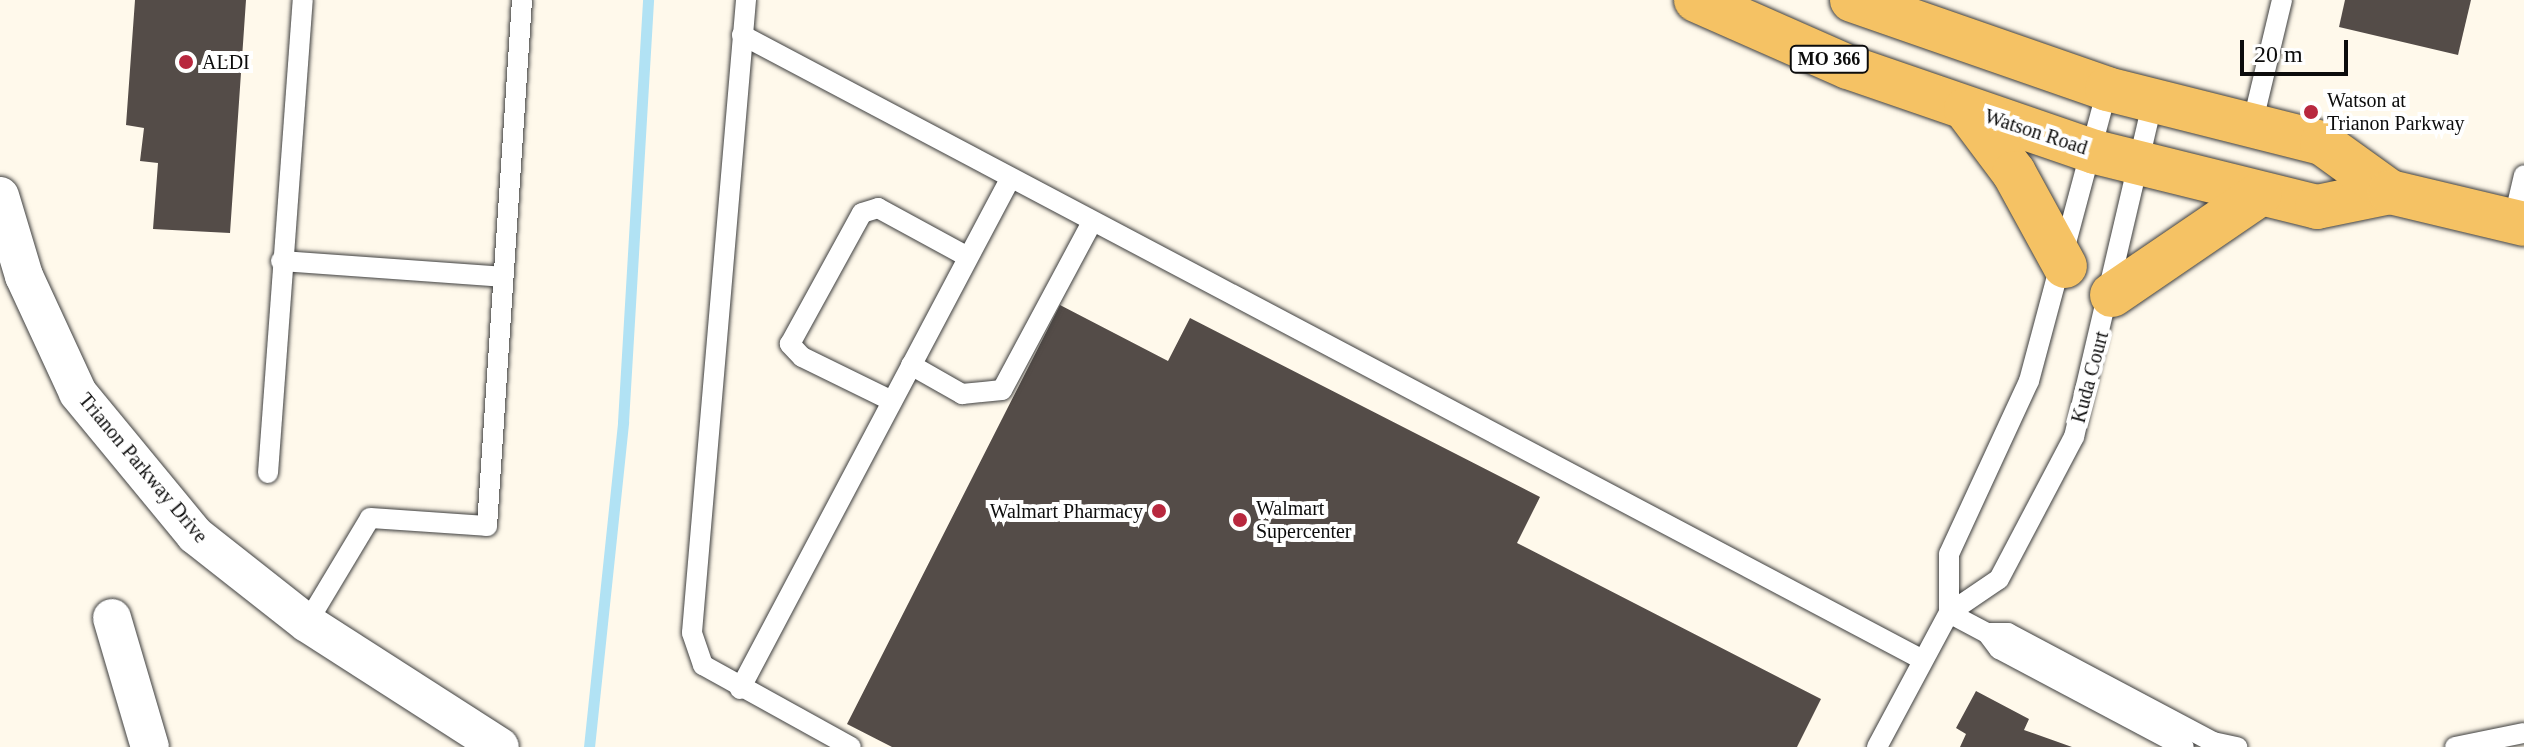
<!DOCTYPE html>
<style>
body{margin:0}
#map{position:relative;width:2524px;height:747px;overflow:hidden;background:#fff9eb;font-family:"Times New Roman",serif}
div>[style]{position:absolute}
.stream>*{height:11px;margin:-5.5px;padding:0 5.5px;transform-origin:5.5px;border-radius:5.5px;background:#b1e2f4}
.building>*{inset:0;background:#544c48}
.roads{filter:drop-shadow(0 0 2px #3f3f3f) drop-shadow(0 0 2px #3f3f3f)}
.lane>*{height:20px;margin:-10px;padding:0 10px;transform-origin:10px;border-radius:10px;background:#fff}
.street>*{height:38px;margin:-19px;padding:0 19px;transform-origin:19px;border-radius:19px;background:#fff}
.primary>*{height:44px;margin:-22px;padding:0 22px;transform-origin:22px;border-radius:22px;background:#f5c264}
.dots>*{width:22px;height:22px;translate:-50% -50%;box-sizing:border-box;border:4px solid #fff;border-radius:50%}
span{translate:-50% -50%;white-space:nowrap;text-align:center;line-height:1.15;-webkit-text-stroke:8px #fff;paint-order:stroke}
.shield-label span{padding:2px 6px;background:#fff;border:2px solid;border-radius:6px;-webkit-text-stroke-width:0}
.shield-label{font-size:18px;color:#0c0c0c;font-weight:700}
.poi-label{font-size:20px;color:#0c0c0c}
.left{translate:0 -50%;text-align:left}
.right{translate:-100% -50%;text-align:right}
.street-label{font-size:20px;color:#0c0c0c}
.scale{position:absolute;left:2240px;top:40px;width:108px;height:36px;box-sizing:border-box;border:4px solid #0c0c0c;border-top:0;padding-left:10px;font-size:24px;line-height:28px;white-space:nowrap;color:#0c0c0c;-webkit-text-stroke:6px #fff;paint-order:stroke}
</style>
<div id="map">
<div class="stream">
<i style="left:589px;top:747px;width:327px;rotate:-84deg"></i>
<i style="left:623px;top:422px;width:423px;rotate:-86.6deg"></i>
</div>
<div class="building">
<i style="clip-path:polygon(135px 0,246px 0,230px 233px,153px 229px,158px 163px,140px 161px,144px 128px,126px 125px)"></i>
<i style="clip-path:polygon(2345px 0,2471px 0,2458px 55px,2339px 27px)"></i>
<i style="clip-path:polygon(1060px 305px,1168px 361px,1190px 318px,1540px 497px,1517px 543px,1821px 699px,1797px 747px,892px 747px,847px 724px)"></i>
<i style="clip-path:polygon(1976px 691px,2029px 719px,2024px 730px,2072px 747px,1960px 747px,1966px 734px,1956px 728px)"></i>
</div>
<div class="roads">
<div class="lane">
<i style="left:746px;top:0;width:635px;rotate:94.88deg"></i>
<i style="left:692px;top:633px;width:34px;rotate:71deg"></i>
<i style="left:703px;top:665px;width:169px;rotate:29deg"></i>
<i style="left:742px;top:35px;width:1334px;rotate:27.89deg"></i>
<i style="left:2252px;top:125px;width:129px;rotate:-76.5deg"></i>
<i style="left:2513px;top:222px;width:48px;rotate:-76.8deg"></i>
<i style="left:281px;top:261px;width:222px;rotate:4.1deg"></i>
<i style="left:911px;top:365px;width:59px;rotate:29.6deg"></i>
<i style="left:962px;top:394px;width:40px;rotate:-5.7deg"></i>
<i style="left:1002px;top:390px;width:188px;rotate:-61.8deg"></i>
<i style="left:892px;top:401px;width:100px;rotate:-153.9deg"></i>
<i style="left:802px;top:357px;width:18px;rotate:-133deg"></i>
<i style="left:790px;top:344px;width:149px;rotate:-61.2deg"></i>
<i style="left:862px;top:213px;width:17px;rotate:-17deg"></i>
<i style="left:878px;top:208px;width:102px;rotate:28.6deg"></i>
<i style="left:268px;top:473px;width:474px;rotate:-85.8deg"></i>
<i style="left:1949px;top:613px;width:59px;rotate:-90deg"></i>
<i style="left:1949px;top:554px;width:191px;rotate:-65.2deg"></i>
<i style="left:2029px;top:381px;width:302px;rotate:-75deg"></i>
<i style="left:1949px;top:613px;width:43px;rotate:27.8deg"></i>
<i style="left:1987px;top:633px;width:20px;rotate:53deg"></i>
<i style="left:1999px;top:649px;width:209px;rotate:27.9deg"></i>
<i style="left:307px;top:623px;width:122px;rotate:-59deg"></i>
<i style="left:370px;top:518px;width:117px;rotate:3.9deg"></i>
<i style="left:487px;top:526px;width:527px;rotate:-86.19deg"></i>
<i style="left:1987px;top:633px;width:21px"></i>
<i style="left:2008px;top:633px;width:232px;rotate:28deg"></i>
<i style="left:2213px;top:742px;width:25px;rotate:12deg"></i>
<i style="left:740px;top:689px;width:575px;rotate:-62.1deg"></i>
<i style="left:1877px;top:747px;width:152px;rotate:-61.8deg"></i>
<i style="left:1949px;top:613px;width:60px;rotate:-34.2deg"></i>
<i style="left:1999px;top:579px;width:161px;rotate:-62.2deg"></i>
<i style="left:2074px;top:437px;width:345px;rotate:-76.8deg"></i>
<i style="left:2455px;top:747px;width:70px;rotate:-11.5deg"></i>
</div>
<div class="street">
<i style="left:0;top:196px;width:84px;rotate:73.3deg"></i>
<i style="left:24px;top:276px;width:129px;rotate:65.2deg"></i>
<i style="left:78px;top:393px;width:184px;rotate:50.5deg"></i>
<i style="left:195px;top:535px;width:142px;rotate:38.2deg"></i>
<i style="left:307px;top:623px;width:229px;rotate:32.7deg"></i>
<i style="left:112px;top:618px;width:134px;rotate:73.6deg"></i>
</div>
<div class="primary">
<i style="left:1696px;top:0;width:166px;rotate:23.8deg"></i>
<i style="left:1848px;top:67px;width:261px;rotate:19deg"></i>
<i style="left:2095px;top:152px;width:229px;rotate:13.9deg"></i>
<i style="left:2317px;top:207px;width:75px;rotate:-11.6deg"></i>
<i style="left:1852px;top:0;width:270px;rotate:19.2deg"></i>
<i style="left:2107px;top:89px;width:222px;rotate:14.1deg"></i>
<i style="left:2322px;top:143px;width:84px;rotate:35.8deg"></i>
<i style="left:2390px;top:192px;width:138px;rotate:13.4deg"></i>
<i style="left:1966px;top:109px;width:80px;rotate:53.1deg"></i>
<i style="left:2014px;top:173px;width:106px;rotate:61.3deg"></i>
<i style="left:2112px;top:295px;width:179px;rotate:-34.3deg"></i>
</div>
</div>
<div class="dots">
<i style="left:186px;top:62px;background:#b8283e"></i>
<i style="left:2311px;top:112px;background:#b8283e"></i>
<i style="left:1159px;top:511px;background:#b8283e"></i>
<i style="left:1240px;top:520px;background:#b8283e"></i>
</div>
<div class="shield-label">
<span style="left:1829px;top:59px">MO 366</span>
</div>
<div class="poi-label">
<span class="left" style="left:202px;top:62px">ALDI</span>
<span class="left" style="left:2327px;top:112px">Watson at<br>Trianon Parkway</span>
<span class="left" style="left:1256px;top:520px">Walmart<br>Supercenter</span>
<span class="right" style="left:1143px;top:511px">Walmart Pharmacy</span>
</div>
<div class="street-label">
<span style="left:2036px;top:132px;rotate:18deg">Watson Road</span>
<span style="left:2090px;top:377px;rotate:-75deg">Kuda Court</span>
<span style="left:143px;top:468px;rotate:50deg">Trianon Parkway Drive</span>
</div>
<div class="scale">20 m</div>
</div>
